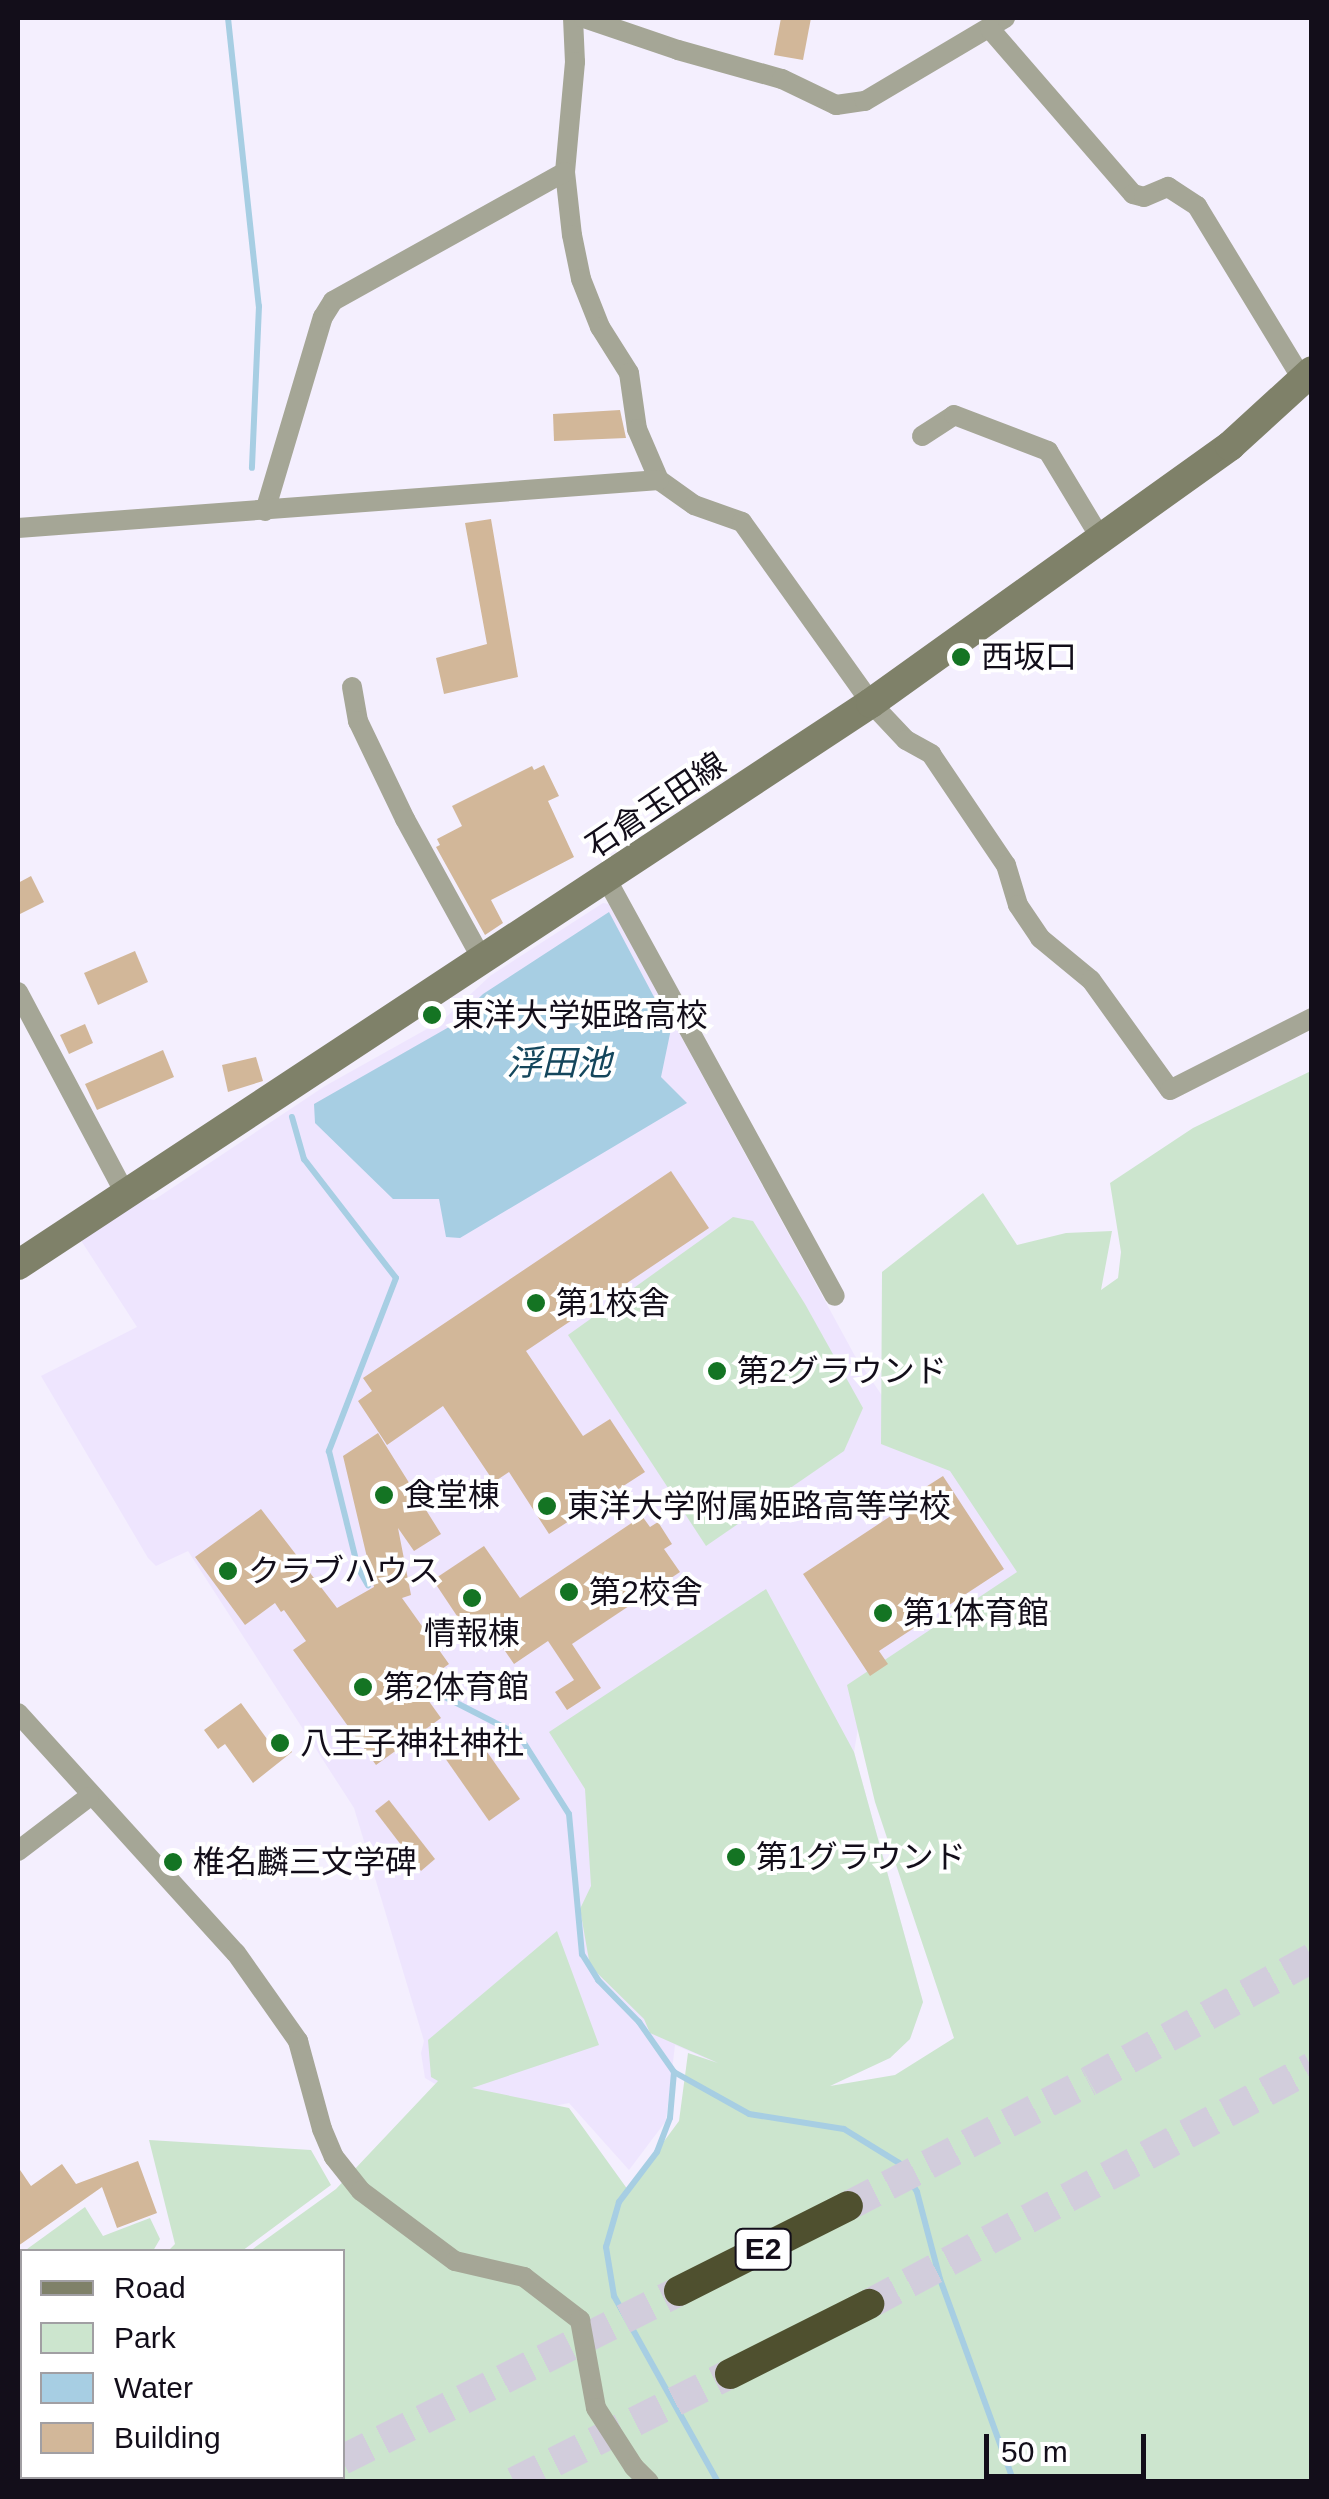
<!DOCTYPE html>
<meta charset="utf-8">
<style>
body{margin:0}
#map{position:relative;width:1329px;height:2499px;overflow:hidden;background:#f4effe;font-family:Arial,"Noto Sans JP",sans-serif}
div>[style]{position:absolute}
.built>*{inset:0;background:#eee5fe}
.green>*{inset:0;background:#cce5ce}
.water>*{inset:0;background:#a7cee3}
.stream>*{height:6px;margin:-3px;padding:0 3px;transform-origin:3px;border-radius:3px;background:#a7cee3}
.building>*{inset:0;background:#d2b799}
.highway-tunnel>*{height:30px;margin-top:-15px;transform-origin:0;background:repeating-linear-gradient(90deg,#d2cddc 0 30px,transparent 0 45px)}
.street>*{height:20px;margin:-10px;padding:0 10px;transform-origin:10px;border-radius:10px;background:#a5a696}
.secondary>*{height:30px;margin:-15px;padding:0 15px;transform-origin:15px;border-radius:15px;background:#7f8169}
.highway>*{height:30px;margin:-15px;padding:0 15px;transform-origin:15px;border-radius:15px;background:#4f502f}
.dots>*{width:28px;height:28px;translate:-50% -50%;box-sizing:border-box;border:5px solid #fff;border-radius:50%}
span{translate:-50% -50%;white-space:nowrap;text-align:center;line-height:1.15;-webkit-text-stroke:8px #fff;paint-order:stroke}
.shield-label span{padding:2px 8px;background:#fff;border:2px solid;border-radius:8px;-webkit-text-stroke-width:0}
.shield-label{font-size:30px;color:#130e1a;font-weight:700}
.poi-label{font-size:32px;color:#130e1a}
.left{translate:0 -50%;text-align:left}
.street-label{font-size:32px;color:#130e1a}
.water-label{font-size:35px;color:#14465c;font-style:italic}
.frame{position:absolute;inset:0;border:20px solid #130e1a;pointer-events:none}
.legend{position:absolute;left:20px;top:2249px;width:325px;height:230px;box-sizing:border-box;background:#fff;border:2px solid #a19fa3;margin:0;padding:12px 18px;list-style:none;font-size:30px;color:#130e1a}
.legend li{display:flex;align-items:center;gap:20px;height:50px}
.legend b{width:50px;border:2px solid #a19fa3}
.scale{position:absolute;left:984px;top:2434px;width:162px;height:45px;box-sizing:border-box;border:5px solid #130e1a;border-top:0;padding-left:12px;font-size:30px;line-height:35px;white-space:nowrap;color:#130e1a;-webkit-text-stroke:8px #fff;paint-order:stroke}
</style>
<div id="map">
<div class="built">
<i style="clip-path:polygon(603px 903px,609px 904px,855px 1356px,911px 1438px,950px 1462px,1018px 1573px,863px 1698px,854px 1752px,923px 2002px,910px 2039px,890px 2058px,785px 2093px,675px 2045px,666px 2121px,629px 2170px,569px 2103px,493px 2118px,425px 2078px,421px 2053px,424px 2041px,354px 1808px,188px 1551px,156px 1566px,148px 1558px,41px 1376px,137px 1327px,80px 1239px,143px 1198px,154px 1200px,325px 1086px,443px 1020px,490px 976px)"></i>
</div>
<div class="green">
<i style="clip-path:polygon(1311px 1071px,1311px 2481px,18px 2481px,18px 2256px,22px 2252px,22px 2476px,342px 2476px,342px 2252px,250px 2251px,336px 2189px,438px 2081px,431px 2077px,428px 2040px,557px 1931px,599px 2045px,472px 2088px,569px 2108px,628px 2190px,679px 2121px,688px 2053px,718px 2063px,650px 2033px,644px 2019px,590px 1966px,580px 1909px,591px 1886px,585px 1789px,549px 1732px,766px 1589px,854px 1752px,923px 2002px,910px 2039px,890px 2058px,830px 2086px,895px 2075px,954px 2038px,875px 1802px,847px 1685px,1017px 1572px,950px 1471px,881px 1444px,882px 1272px,983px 1193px,1017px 1245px,1066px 1233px,1112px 1231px,1101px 1290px,1118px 1278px,1121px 1252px,1110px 1183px,1193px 1128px)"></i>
<i style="clip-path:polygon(733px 1217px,753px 1221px,805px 1304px,863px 1408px,844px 1451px,706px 1546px,568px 1335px)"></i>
<i style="clip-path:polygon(149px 2140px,311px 2150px,331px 2185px,242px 2251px,168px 2251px,175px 2244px)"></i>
<i style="clip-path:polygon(85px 2207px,103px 2236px,150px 2218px,160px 2239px,153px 2251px,23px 2252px)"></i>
</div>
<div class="water">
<i style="clip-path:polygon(609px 912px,671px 1029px,661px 1077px,687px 1103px,460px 1238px,446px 1237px,439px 1199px,393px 1199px,315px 1123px,314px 1104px,449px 1027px,483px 994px)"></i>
</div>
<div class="stream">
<i style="left:228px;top:18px;width:290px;rotate:83.9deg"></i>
<i style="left:259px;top:306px;width:162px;rotate:92.5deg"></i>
<i style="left:292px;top:1117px;width:44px;rotate:74.1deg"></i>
<i style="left:304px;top:1159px;width:150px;rotate:52.3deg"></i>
<i style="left:396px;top:1278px;width:186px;rotate:111.2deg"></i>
<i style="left:329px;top:1451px;width:121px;rotate:76.1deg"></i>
<i style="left:358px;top:1568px;width:20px;rotate:60deg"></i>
<i style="left:427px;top:1674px;width:23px;rotate:59deg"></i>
<i style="left:439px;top:1694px;width:90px;rotate:27.1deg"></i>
<i style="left:519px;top:1735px;width:93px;rotate:57.7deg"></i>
<i style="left:569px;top:1814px;width:141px;rotate:84.7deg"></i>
<i style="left:582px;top:1954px;width:31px;rotate:58deg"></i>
<i style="left:598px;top:1980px;width:59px;rotate:45.7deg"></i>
<i style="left:639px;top:2022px;width:61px;rotate:55deg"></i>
<i style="left:674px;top:2072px;width:86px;rotate:29.2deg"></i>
<i style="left:749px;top:2114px;width:96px;rotate:9deg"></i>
<i style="left:844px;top:2129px;width:65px;rotate:31.7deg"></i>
<i style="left:899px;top:2163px;width:34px;rotate:58deg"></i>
<i style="left:917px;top:2192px;width:90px;rotate:75.2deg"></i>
<i style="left:940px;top:2279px;width:216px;rotate:70deg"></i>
<i style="left:674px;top:2072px;width:46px;rotate:95deg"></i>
<i style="left:670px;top:2118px;width:36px;rotate:111deg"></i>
<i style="left:657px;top:2152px;width:63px;rotate:127.2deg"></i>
<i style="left:619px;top:2202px;width:47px;rotate:106.1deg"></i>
<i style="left:606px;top:2247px;width:50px;rotate:80.7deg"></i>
<i style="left:614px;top:2296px;width:213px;rotate:60.8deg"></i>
</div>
<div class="building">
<i style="clip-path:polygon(781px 18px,811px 18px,803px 60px,774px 55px)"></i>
<i style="clip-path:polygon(620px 410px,626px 438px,554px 441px,553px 414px)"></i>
<i style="clip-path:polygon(491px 519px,518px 677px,444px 694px,436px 658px,487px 644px,465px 523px)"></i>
<i style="clip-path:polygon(544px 765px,559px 796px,548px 801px,574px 857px,491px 900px,503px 923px,485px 935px,436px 847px,440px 845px,437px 839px,462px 826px,452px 806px,532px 766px,534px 770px)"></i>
<i style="clip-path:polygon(31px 876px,44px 902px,18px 915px,18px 883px)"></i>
<i style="clip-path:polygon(135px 951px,148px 982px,98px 1005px,84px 973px)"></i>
<i style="clip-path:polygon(85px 1024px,93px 1043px,69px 1054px,60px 1035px)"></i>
<i style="clip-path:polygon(163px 1050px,174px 1077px,97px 1110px,85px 1084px)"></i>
<i style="clip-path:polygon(256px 1057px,263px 1081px,228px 1092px,222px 1065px)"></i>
<i style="clip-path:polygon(671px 1171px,709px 1228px,526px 1351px,583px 1436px,610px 1419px,645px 1472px,549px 1534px,509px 1472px,494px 1482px,443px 1406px,387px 1445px,358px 1401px,372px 1391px,363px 1378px)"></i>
<i style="clip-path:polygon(378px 1433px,441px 1534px,414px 1551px,398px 1528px,411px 1595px,402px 1598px,449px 1664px,418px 1686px,441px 1718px,376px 1765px,293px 1650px,306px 1641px,284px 1610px,281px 1612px,275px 1603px,245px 1625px,195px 1557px,261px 1509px,337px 1608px,374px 1587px,343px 1456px)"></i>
<i style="clip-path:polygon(943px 1476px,1004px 1569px,879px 1651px,888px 1664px,870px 1676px,803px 1574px,924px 1494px,921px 1490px)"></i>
<i style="clip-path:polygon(642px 1516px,650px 1527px,658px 1522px,672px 1544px,664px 1549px,680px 1572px,572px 1644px,601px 1688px,567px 1710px,555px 1692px,574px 1680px,548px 1641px,514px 1664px,490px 1629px,473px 1640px,433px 1580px,484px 1546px,520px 1598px)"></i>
<i style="clip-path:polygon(241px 1703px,267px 1739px,277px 1732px,292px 1752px,253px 1783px,225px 1744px,218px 1749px,204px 1730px)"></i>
<i style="clip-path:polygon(476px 1736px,520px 1799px,489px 1821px,445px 1758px)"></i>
<i style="clip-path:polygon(389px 1800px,435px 1859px,421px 1871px,375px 1811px)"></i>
<i style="clip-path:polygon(138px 2161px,157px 2213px,117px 2228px,102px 2187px,18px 2246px,18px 2167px,31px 2186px,62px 2164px,76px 2184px)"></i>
</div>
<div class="highway-tunnel">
<i style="left:848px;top:2206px;width:271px;rotate:-27.4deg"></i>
<i style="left:1089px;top:2081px;width:255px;rotate:-28.9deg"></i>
<i style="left:869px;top:2304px;width:502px;rotate:-28.15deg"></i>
<i style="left:342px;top:2460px;width:377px;rotate:-26.6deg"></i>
<i style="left:299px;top:2482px;width:12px;rotate:-31deg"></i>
<i style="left:514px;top:2482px;width:241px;rotate:-26.6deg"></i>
</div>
<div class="street">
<i style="left:573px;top:18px;width:44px;rotate:87.4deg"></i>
<i style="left:575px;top:62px;width:110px;rotate:95.2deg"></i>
<i style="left:565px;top:172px;width:63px;rotate:83.7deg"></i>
<i style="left:572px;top:235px;width:45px;rotate:78.4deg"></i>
<i style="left:581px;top:279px;width:52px;rotate:68.4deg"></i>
<i style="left:600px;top:327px;width:54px;rotate:57.8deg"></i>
<i style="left:629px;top:373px;width:57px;rotate:81.9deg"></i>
<i style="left:637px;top:429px;width:56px;rotate:66.7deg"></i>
<i style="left:659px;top:480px;width:43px;rotate:35.5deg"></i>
<i style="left:694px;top:505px;width:51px;rotate:19.5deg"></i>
<i style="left:742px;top:522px;width:222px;rotate:54.5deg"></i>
<i style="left:871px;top:703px;width:51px;rotate:46.6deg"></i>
<i style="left:906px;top:740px;width:29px;rotate:29deg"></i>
<i style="left:931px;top:754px;width:134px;rotate:56deg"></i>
<i style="left:1006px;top:865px;width:42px;rotate:73.3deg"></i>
<i style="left:1018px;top:905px;width:40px;rotate:56deg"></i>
<i style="left:1040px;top:938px;width:66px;rotate:39.5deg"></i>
<i style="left:1091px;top:980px;width:135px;rotate:54.3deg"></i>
<i style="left:1170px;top:1090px;width:159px;rotate:-26.9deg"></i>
<i style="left:584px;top:18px;width:99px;rotate:18.8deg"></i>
<i style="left:678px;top:50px;width:108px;rotate:15.6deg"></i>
<i style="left:782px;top:79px;width:60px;rotate:25.7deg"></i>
<i style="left:836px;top:105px;width:29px;rotate:-8deg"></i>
<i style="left:865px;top:101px;width:163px;rotate:-30.7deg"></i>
<i style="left:990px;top:29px;width:218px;rotate:49.1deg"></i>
<i style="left:1133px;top:194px;width:11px;rotate:15deg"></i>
<i style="left:1144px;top:197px;width:26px;rotate:-23deg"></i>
<i style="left:1168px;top:187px;width:35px;rotate:33deg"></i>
<i style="left:1197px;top:206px;width:204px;rotate:58.7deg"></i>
<i style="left:922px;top:436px;width:38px;rotate:-33deg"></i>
<i style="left:954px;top:415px;width:101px;rotate:21deg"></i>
<i style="left:1048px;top:451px;width:103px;rotate:58.9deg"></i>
<i style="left:265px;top:511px;width:202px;rotate:-73.4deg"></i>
<i style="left:323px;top:317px;width:19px;rotate:-58deg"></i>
<i style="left:333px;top:301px;width:265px;rotate:-29.1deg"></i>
<i style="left:18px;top:528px;width:643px;rotate:-4.28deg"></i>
<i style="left:352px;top:687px;width:35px;rotate:80deg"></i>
<i style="left:358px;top:721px;width:109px;rotate:64.4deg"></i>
<i style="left:405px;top:819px;width:160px;rotate:61.2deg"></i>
<i style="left:607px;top:880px;width:474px;rotate:61.3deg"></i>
<i style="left:18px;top:992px;width:228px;rotate:62deg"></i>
<i style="left:18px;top:1713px;width:324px;rotate:47.8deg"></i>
<i style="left:236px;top:1953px;width:108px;rotate:54.8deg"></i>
<i style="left:298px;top:2041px;width:91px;rotate:74.7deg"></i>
<i style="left:322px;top:2129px;width:30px;rotate:67deg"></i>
<i style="left:334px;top:2157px;width:43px;rotate:51.5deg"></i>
<i style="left:361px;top:2191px;width:117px;rotate:36.7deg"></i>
<i style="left:455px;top:2261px;width:71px;rotate:13.1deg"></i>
<i style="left:524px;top:2277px;width:71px;rotate:37.5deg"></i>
<i style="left:580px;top:2320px;width:89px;rotate:79.7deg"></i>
<i style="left:596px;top:2408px;width:70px;rotate:57.2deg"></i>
<i style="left:634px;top:2467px;width:21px;rotate:45deg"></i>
<i style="left:18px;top:1851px;width:89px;rotate:-37.3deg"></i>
</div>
<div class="secondary">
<i style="left:18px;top:1265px;width:1021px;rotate:-33.38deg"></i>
<i style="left:871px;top:703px;width:442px;rotate:-35.6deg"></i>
<i style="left:1230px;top:446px;width:111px;rotate:-42.4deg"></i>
</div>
<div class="highway">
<i style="left:679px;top:2291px;width:189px;rotate:-26.7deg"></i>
<i style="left:730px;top:2374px;width:156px;rotate:-26.7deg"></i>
</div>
<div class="dots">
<i style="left:961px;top:657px;background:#147423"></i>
<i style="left:432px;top:1015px;background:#147423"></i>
<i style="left:536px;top:1303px;background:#147423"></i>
<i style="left:717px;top:1371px;background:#147423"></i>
<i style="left:384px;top:1495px;background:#147423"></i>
<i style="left:547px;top:1506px;background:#147423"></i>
<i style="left:228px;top:1571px;background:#147423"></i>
<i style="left:569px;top:1592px;background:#147423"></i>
<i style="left:472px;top:1598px;background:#147423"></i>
<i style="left:883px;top:1613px;background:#147423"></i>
<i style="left:363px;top:1687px;background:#147423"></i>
<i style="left:280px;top:1743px;background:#147423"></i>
<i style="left:736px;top:1857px;background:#147423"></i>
<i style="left:173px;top:1862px;background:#147423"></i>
</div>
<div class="shield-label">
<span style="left:763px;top:2249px">E2</span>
</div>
<div class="poi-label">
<span class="left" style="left:981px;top:657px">西坂口</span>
<span class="left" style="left:452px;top:1015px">東洋大学姫路高校</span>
<span class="left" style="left:556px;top:1303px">第1校舎</span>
<span class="left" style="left:737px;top:1371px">第2グラウンド</span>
<span class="left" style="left:404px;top:1495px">食堂棟</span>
<span class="left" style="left:567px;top:1506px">東洋大学附属姫路高等学校</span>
<span class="left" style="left:248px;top:1571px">クラブハウス</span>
<span class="left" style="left:589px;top:1592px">第2校舎</span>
<span class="left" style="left:903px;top:1613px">第1体育館</span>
<span style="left:472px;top:1633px">情報棟</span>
<span class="left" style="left:383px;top:1687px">第2体育館</span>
<span class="left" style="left:300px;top:1743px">八王子神社神社</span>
<span class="left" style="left:756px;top:1857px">第1グラウンド</span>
<span class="left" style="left:193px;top:1862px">椎名麟三文学碑</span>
</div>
<div class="street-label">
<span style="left:656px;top:805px;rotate:-34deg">石倉玉田線</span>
</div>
<div class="water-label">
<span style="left:559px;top:1063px">浮田池</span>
</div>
<div class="frame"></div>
<ul class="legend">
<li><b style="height:12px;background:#7f8169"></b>Road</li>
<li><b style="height:28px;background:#cce5ce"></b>Park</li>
<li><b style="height:28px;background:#a7cee3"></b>Water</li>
<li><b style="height:28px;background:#d2b799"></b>Building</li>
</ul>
<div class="scale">50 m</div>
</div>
